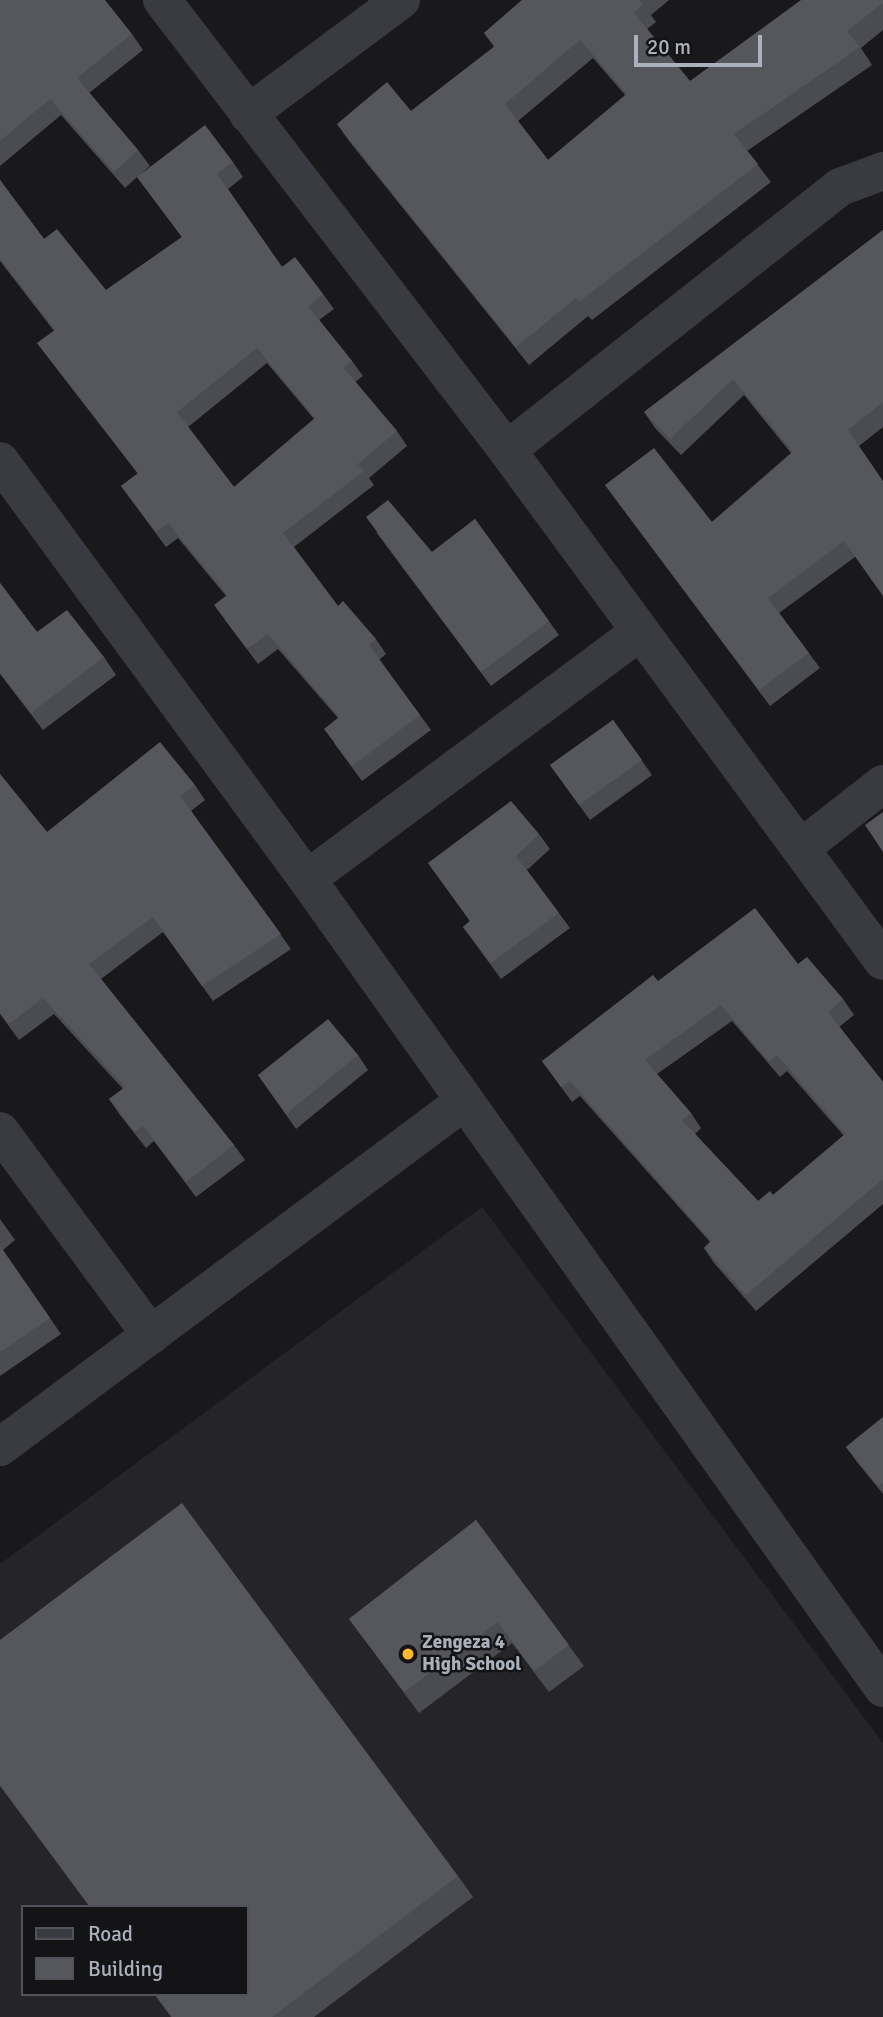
<!DOCTYPE html>
<style>
body{margin:0}
#map{position:relative;width:883px;height:2017px;overflow:hidden;background:#19191c;font-family:Signika,sans-serif}
div>[style]{position:absolute}
.built>*{inset:0;background:#252529}
.street>*{height:38px;margin:-19px;padding:0 19px;transform-origin:19px;border-radius:19px;background:#3a3b41}
.wall>*{inset:0;background:#4a4c51}
.building>*{inset:0;background:#55575d}
.dots>*{width:19px;height:19px;translate:-50% -50%;box-sizing:border-box;border:4px solid #141417;border-radius:50%}
span{translate:-50% -50%;white-space:nowrap;text-align:center;line-height:1.15;-webkit-text-stroke:5px #141417;paint-order:stroke}
.poi-label{font-size:19px;color:#abb1bc;font-weight:700}
.left{translate:0 -50%;text-align:left}
.legend{position:absolute;left:21px;top:1905px;width:228px;height:91px;box-sizing:border-box;background:#141417;border:2px solid #505359;margin:0;padding:9px 12px;list-style:none;font-size:21px;color:#abb1bc}
.legend li{display:flex;align-items:center;gap:14px;height:35px}
.legend b{width:35px;border:2px solid #505359}
.scale{position:absolute;left:634px;top:35px;width:128px;height:32px;box-sizing:border-box;border:4px solid #abb1bc;border-top:0;padding-left:9px;font-size:21px;line-height:24px;white-space:nowrap;color:#abb1bc;-webkit-text-stroke:5px #141417;paint-order:stroke}
</style>
<div id="map">
<div class="built">
<i style="clip-path:polygon(evenodd,482px 1207px,883px 1743px,883px 2017px,0 2017px,0 1564px,482px 1207px,23px 1907px,247px 1907px,247px 1994px,23px 1994px,23px 1907px)"></i>
</div>
<div class="street">
<i style="left:162px;top:0;width:567px;rotate:52.52deg"></i>
<i style="left:507px;top:450px;width:634px;rotate:53.65deg"></i>
<i style="left:248px;top:114px;width:191px;rotate:-36.7deg"></i>
<i style="left:507px;top:450px;width:424px;rotate:-38.3deg"></i>
<i style="left:840px;top:187px;width:46px;rotate:-20.4deg"></i>
<i style="left:0;top:461px;width:519px;rotate:53.7deg"></i>
<i style="left:307px;top:879px;width:993px;rotate:54.55deg"></i>
<i style="left:801px;top:848px;width:104px;rotate:-38deg"></i>
<i style="left:307px;top:879px;width:415px;rotate:-36.6deg"></i>
<i style="left:0;top:1131px;width:254px;rotate:53.5deg"></i>
<i style="left:0;top:1447px;width:576px;rotate:-36.67deg"></i>
</div>
<div class="wall">
<i style="clip-path:polygon(evenodd,0 0,132px 34px,143px 50px,89px 93px,138px 150px,150px 166px,143px 172px,233px 162px,243px 177px,228px 189px,282px 267px,323px 294px,334px 309px,319px 320px,352px 361px,363px 376px,355px 382px,397px 431px,407px 446px,369px 478px,374px 485px,294px 547px,338px 606px,376px 639px,386px 654px,379px 660px,431px 730px,362px 781px,334px 743px,338px 718px,278px 649px,258px 664px,225px 620px,226px 596px,178px 538px,166px 547px,132px 501px,121px 486px,138px 474px,37px 343px,54px 331px,0 261px,0 180px,44px 239px,106px 290px,182px 237px,137px 177px,125px 188px,61px 115px,0 166px,0 0,267px 363px,314px 419px,234px 487px,188px 427px,267px 363px)"></i>
<i style="clip-path:polygon(evenodd,522px 0,669px 0,651px 15px,656px 22px,647px 29px,690px 81px,883px 0,883px 30px,861px 48px,872px 65px,747px 151px,771px 182px,592px 320px,588px 316px,529px 365px,349px 141px,337px 124px,411px 111px,494px 47px,484px 33px,522px 0,593px 58px,625px 95px,548px 160px,518px 121px,593px 58px)"></i>
<i style="clip-path:polygon(883px 230px,883px 427px,859px 446px,855px 557px,779px 613px,820px 668px,770px 706px,605px 485px,712px 522px,791px 453px,744px 395px,681px 455px,655px 428px,644px 412px)"></i>
<i style="clip-path:polygon(475px 519px,559px 635px,491px 686px,376px 532px,432px 552px)"></i>
<i style="clip-path:polygon(0 583px,37px 632px,104px 657px,116px 675px,43px 730px,0 674px)"></i>
<i style="clip-path:polygon(613px 720px,652px 775px,590px 820px,550px 765px)"></i>
<i style="clip-path:polygon(0 774px,47px 832px,195px 785px,205px 800px,191px 811px,291px 949px,213px 1001px,163px 932px,101px 979px,234px 1145px,245px 1160px,196px 1197px,154px 1141px,146px 1148px,120px 1115px,109px 1099px,123px 1089px,54px 1014px,19px 1040px,0 1014px)"></i>
<i style="clip-path:polygon(539px 834px,550px 849px,527px 870px,570px 928px,501px 979px,463px 927px,470px 921px,428px 863px)"></i>
<i style="clip-path:polygon(evenodd,798px 964px,843px 999px,854px 1015px,839px 1027px,883px 1082px,883px 1204px,756px 1311px,714px 1263px,704px 1248px,710px 1242px,580px 1096px,572px 1102px,542px 1061px,658px 981px,798px 964px,732px 1021px,780px 1077px,787px 1071px,844px 1136px,773px 1195px,758px 1201px,695px 1134px,701px 1128px,691px 1113px,657px 1074px,732px 1021px)"></i>
<i style="clip-path:polygon(358px 1055px,368px 1070px,296px 1129px,258px 1075px)"></i>
<i style="clip-path:polygon(0 1219px,15px 1240px,3px 1250px,61px 1334px,0 1376px)"></i>
<i style="clip-path:polygon(883px 1417px,883px 1494px,857px 1462px,846px 1447px)"></i>
<i style="clip-path:polygon(476px 1520px,584px 1666px,549px 1692px,512px 1643px,419px 1713px,349px 1619px)"></i>
<i style="clip-path:polygon(0 1640px,458px 1876px,473px 1897px,314px 2017px,171px 2017px,154px 1994px,247px 1994px,247px 1907px,90px 1907px,0 1786px)"></i>
</div>
<div class="building">
<i style="clip-path:polygon(0 0,105px 0,132px 34px,77px 78px,138px 150px,114px 172px,50px 99px,0 141px)"></i>
<i style="clip-path:polygon(evenodd,522px 0,639px 0,643px 4px,634px 13px,690px 81px,801px 0,883px 0,883px 3px,847px 31px,860px 47px,734px 134px,758px 164px,579px 302px,576px 298px,516px 347px,337px 124px,387px 82px,411px 111px,495px 46px,484px 33px,522px 0,580px 40px,627px 94px,548px 160px,505px 104px,580px 40px)"></i>
<i style="clip-path:polygon(evenodd,205px 125px,233px 162px,217px 174px,282px 267px,295px 257px,323px 294px,308px 306px,352px 361px,344px 368px,397px 431px,358px 464px,364px 471px,283px 533px,338px 606px,343px 601px,376px 639px,369px 645px,420px 715px,352px 766px,324px 729px,339px 717px,268px 634px,247px 649px,214px 605px,227px 595px,168px 523px,156px 532px,121px 486px,138px 473px,37px 343px,55px 330px,0 259px,0 180px,44px 239px,57px 229px,106px 290px,182px 237px,137px 177px,205px 125px,257px 348px,315px 418px,234px 487px,177px 412px,257px 348px)"></i>
<i style="clip-path:polygon(883px 230px,883px 402px,848px 430px,883px 481px,883px 596px,844px 541px,768px 598px,809px 653px,759px 690px,605px 485px,654px 448px,712px 522px,793px 452px,733px 379px,670px 439px,644px 412px)"></i>
<i style="clip-path:polygon(388px 500px,432px 552px,475px 519px,549px 621px,481px 672px,366px 517px)"></i>
<i style="clip-path:polygon(0 583px,37px 632px,67px 610px,104px 657px,31px 713px,0 673px)"></i>
<i style="clip-path:polygon(613px 720px,642px 760px,579px 805px,550px 765px)"></i>
<i style="clip-path:polygon(160px 742px,195px 785px,180px 796px,281px 934px,202px 986px,153px 917px,89px 964px,234px 1145px,186px 1182px,143px 1126px,135px 1132px,109px 1099px,125px 1087px,43px 998px,9px 1024px,0 1013px,0 774px,47px 832px)"></i>
<i style="clip-path:polygon(511px 801px,539px 834px,516px 856px,559px 913px,491px 963px,463px 927px,470px 921px,428px 863px)"></i>
<i style="clip-path:polygon(883px 812px,883px 852px,865px 825px)"></i>
<i style="clip-path:polygon(evenodd,755px 908px,798px 964px,807px 957px,843px 999px,828px 1012px,883px 1082px,883px 1179px,746px 1295px,704px 1248px,711px 1241px,570px 1081px,561px 1087px,542px 1061px,653px 975px,658px 981px,755px 908px,721px 1005px,769px 1062px,777px 1055px,845px 1134px,773px 1195px,770px 1191px,758px 1201px,682px 1120px,691px 1113px,645px 1060px,721px 1005px)"></i>
<i style="clip-path:polygon(328px 1019px,358px 1055px,286px 1114px,258px 1075px)"></i>
<i style="clip-path:polygon(0 1246px,50px 1318px,0 1352px)"></i>
<i style="clip-path:polygon(883px 1417px,883px 1483px,878px 1486px,846px 1447px)"></i>
<i style="clip-path:polygon(182px 1503px,458px 1876px,272px 2017px,172px 2017px,155px 1994px,247px 1994px,247px 1907px,90px 1907px,0 1785px,0 1640px)"></i>
<i style="clip-path:polygon(476px 1520px,569px 1645px,534px 1671px,498px 1622px,404px 1692px,349px 1619px)"></i>
</div>
<div class="dots">
<i style="left:408px;top:1654px;background:#ffb72f"></i>
</div>
<div class="poi-label">
<span class="left" style="left:422px;top:1654px">Zengeza 4<br>High School</span>
</div>
<ul class="legend">
<li><b style="height:9px;background:#3a3b41"></b>Road</li>
<li><b style="height:19px;background:#55575d"></b>Building</li>
</ul>
<div class="scale">20 m</div>
</div>
